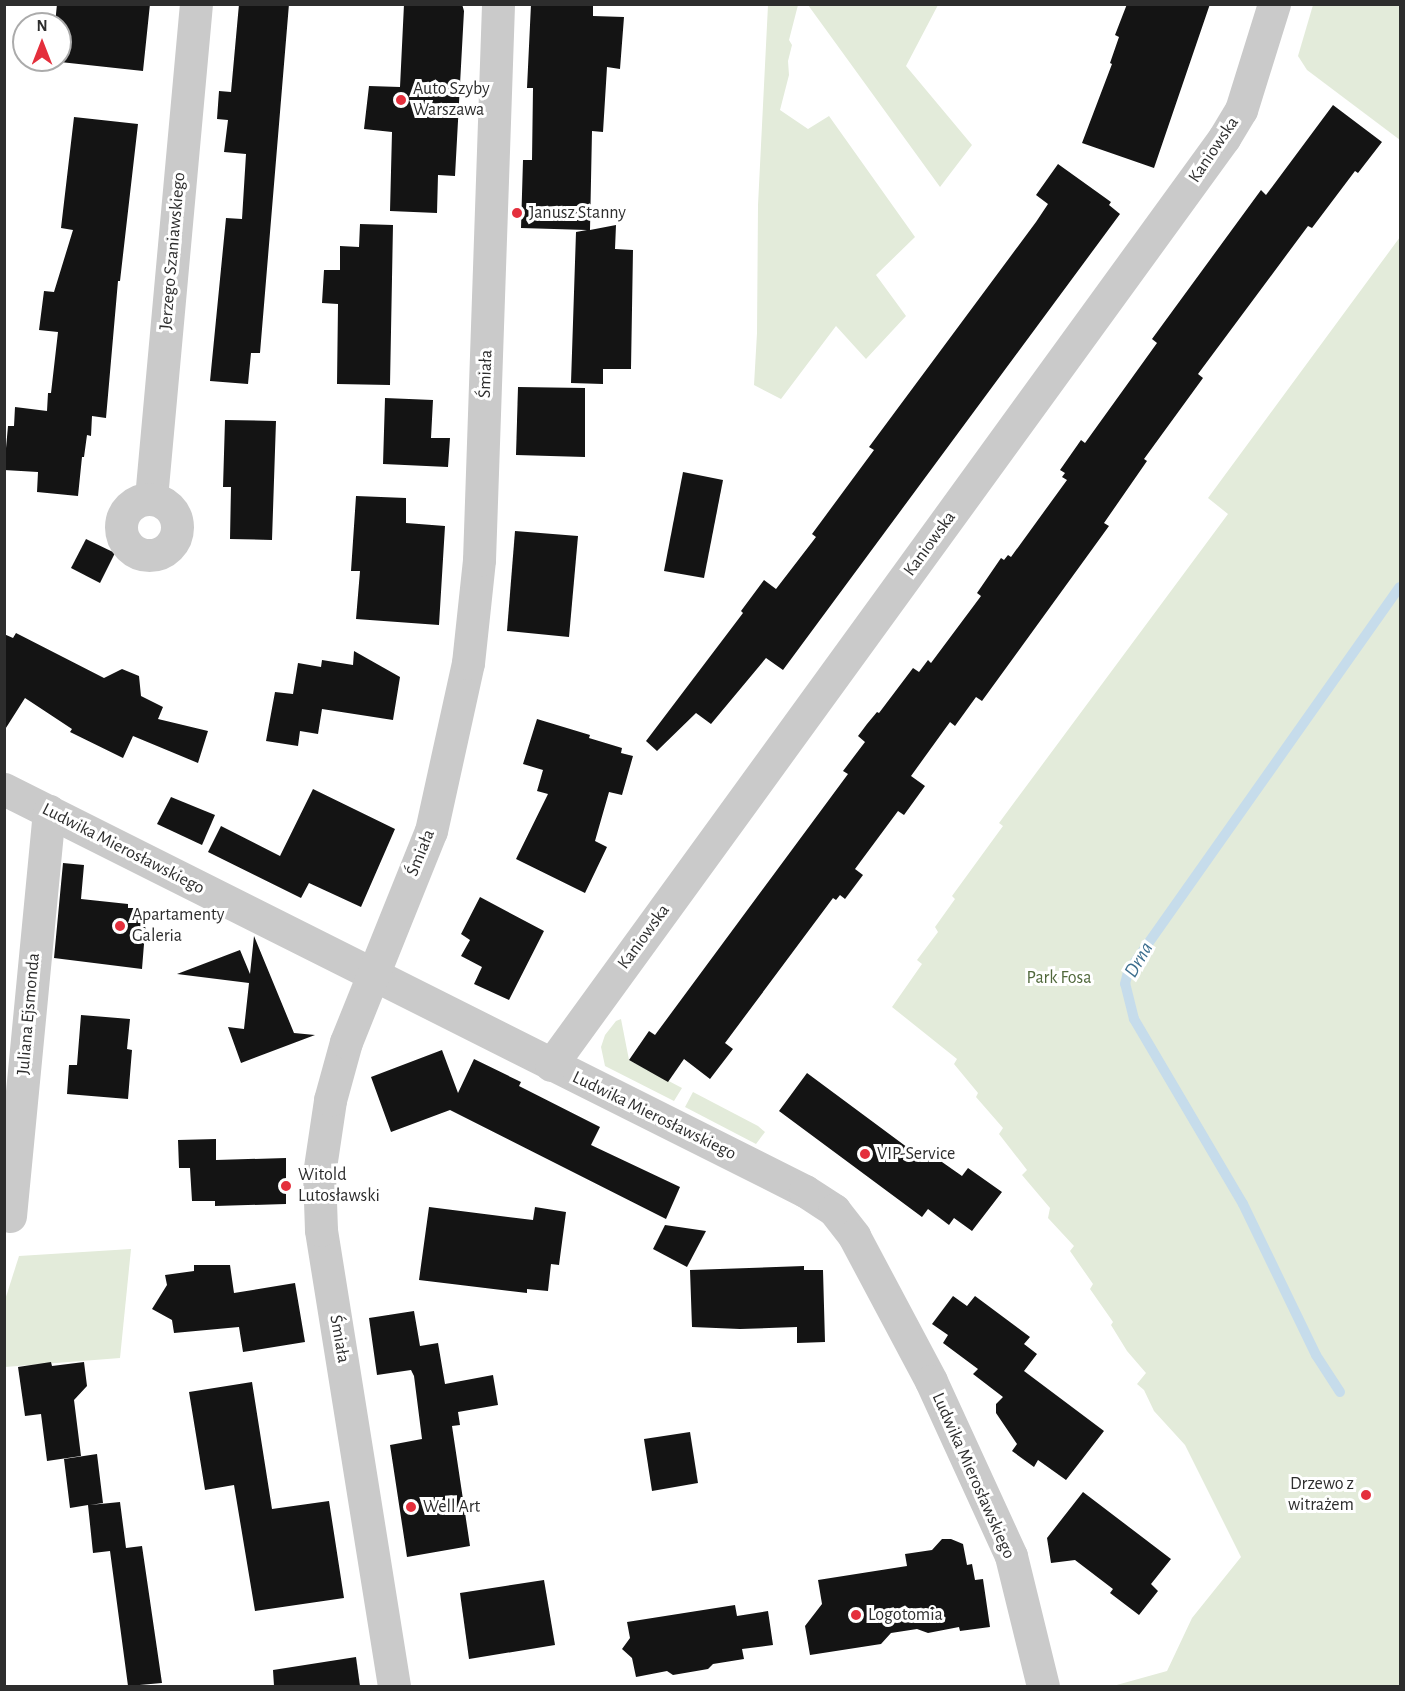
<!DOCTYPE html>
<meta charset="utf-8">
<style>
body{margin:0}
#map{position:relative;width:1405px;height:1691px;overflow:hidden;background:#fff;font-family:"Alegreya Sans",sans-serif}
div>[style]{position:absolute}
.green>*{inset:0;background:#e3ebda}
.stream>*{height:10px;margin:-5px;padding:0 5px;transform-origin:5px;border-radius:5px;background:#c6dceb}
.building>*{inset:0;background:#141414}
.street>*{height:33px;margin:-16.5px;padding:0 16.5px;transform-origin:16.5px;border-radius:16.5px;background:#cacaca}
.street>.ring{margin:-16.5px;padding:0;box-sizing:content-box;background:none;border:33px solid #cacaca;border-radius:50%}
.dots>*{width:16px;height:16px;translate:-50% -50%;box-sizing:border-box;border:3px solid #fff;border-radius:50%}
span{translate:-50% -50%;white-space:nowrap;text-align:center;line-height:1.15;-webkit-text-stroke:6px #fff;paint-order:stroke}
.poi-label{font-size:18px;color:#2d2d2d}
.left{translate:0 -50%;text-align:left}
.right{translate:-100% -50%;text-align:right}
.street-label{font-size:18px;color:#2d2d2d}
.park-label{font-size:18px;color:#50683b}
.water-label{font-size:20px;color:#3c6e8e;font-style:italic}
.frame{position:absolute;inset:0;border:6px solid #2d2d2d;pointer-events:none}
.north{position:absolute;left:12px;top:12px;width:60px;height:60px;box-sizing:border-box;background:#fff;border:2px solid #ababab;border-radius:50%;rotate:0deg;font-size:16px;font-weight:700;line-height:24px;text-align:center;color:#2d2d2d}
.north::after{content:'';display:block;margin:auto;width:21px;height:27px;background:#e42f3c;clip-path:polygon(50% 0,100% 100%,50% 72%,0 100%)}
</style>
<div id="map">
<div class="green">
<i style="clip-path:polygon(768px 5px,798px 5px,789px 40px,792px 45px,788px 61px,789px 75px,780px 110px,808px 129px,829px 116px,915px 237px,876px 275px,906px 316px,866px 359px,836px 326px,781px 399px,754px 385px,757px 333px,758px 205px)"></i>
<i style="clip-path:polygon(808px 5px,938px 5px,906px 66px,972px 145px,940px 187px)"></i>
<i style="clip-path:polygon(1313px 5px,1400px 5px,1400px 140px,1307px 70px,1298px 56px)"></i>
<i style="clip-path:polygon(1400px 237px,1400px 1686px,1113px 1686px,1167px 1671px,1192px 1618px,1241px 1557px,1185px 1445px,1154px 1411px,1144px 1390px,1137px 1384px,1146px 1373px,1127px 1351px,1111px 1325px,1113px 1322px,1090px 1289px,1093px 1284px,1070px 1251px,1074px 1246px,1048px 1218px,1050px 1208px,1022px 1175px,1027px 1170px,999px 1134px,1003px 1128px,976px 1097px,978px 1093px,954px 1064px,957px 1059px,892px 1007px,922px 964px,917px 960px,938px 932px,935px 927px,955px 899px,952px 896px,1003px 826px,999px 823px,1228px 514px,1208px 498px)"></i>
<i style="clip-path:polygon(621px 1019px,629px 1060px,682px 1088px,674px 1101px,605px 1066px,601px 1047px,605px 1035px,616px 1021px)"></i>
<i style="clip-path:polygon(693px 1092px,758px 1126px,765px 1132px,756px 1144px,685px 1107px)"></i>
<i style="clip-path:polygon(131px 1249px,120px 1358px,5px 1367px,5px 1300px,19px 1256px)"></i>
</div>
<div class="stream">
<i style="left:1340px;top:1392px;width:44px;rotate:-123deg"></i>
<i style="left:1316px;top:1355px;width:168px;rotate:-115.8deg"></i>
<i style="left:1243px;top:1204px;width:215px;rotate:-120.5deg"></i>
<i style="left:1134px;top:1019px;width:36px;rotate:-104deg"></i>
<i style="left:1125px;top:984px;width:12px;rotate:-76deg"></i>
<i style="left:1128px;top:972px;width:471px;rotate:-54.8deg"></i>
</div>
<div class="building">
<i style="clip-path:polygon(57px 4px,150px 4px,143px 71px,51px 61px,60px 60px,60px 24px,55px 24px)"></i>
<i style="clip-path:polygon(239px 4px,289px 4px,260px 353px,251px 353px,248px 384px,210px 381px,226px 218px,242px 219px,246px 154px,224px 152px,228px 120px,217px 119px,219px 91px,231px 92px)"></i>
<i style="clip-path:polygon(404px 4px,462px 4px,464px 11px,455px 176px,438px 175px,437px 213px,390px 211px,392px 132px,364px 129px,369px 86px,400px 87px)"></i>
<i style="clip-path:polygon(531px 4px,593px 4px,593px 16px,624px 17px,620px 69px,607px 67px,603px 132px,592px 131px,590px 230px,616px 225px,615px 249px,633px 250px,631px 369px,603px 369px,603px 384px,571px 383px,576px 232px,587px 230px,521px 228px,523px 160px,532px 160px,533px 88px,527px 88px)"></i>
<i style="clip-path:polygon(1127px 4px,1210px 4px,1154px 168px,1082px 143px,1112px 64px,1110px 63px,1119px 37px,1115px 35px)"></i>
<i style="clip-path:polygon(1333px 105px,1382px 142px,1358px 173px,1355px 171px,1312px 228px,1308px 226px,1198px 374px,1203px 378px,1144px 459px,1147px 461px,1104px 523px,1109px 526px,982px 701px,976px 697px,955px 726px,950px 722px,911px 776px,925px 786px,904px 815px,898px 811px,855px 869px,863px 875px,845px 899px,840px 895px,836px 900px,833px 898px,725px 1043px,733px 1049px,710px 1079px,684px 1059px,668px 1082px,629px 1060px,649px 1031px,655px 1035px,848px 774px,843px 771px,865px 742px,858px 736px,867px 724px,877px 712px,879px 713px,913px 668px,919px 672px,928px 660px,931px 663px,981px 596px,977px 593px,1001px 558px,1004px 560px,1008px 555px,1011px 557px,1067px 480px,1062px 477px,1065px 473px,1060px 470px,1081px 440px,1085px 443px,1157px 343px,1152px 339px,1261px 190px,1266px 195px)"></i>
<i style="clip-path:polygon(74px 117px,138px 124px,120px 281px,118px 281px,106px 418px,92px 416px,91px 436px,87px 435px,84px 457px,82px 457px,78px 496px,37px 492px,38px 472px,4px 470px,8px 426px,14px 426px,15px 407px,47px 411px,48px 393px,51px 393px,58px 332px,39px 330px,44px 291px,54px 292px,73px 230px,61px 228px)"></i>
<i style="clip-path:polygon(1058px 164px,1111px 202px,1109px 205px,1120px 214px,783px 670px,766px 658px,711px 724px,696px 713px,657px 751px,646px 741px,743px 613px,741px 611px,764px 580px,776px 589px,816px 537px,812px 534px,874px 450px,869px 447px,1036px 222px,1048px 204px,1036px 195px)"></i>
<i style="clip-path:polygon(360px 224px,393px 225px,390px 385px,337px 384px,338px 304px,322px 303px,324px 270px,340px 270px,340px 246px,359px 247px)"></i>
<i style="clip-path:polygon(518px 387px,585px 388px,585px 457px,516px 455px)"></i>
<i style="clip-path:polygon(385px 398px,433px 400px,431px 438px,450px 438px,448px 467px,383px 464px)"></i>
<i style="clip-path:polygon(225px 420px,276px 421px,272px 540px,230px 539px,231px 487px,223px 487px)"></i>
<i style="clip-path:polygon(683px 472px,723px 480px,704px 578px,664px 571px)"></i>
<i style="clip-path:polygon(356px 496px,406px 498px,406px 523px,445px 526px,439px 625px,356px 619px,360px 571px,351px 571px)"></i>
<i style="clip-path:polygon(515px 531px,578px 536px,569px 637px,507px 631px)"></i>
<i style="clip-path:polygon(86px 539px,115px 553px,100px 583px,71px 568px)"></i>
<i style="clip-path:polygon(16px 633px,104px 678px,122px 669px,139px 676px,141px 696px,163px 707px,158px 719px,208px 731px,198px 763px,133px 736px,123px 758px,70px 732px,72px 729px,25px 698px,4px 731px,4px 634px,13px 638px)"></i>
<i style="clip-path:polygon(354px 651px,400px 677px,393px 720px,322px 709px,318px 734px,300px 731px,298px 746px,266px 741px,275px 692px,293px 694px,298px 663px,321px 667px,322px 660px,353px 665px)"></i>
<i style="clip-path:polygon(537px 719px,590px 735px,589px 738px,622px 748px,621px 753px,633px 756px,622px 795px,609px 792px,595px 841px,607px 847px,585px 893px,516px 859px,548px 794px,537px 791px,543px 770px,523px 764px)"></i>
<i style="clip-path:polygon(313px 789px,395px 829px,361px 907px,309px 883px,301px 898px,208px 852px,221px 826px,280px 856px)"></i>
<i style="clip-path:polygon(171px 797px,215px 815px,202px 845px,157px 824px)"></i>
<i style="clip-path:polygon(63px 863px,84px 865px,81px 899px,128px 904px,128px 908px,136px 908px,135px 918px,146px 919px,142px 969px,54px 958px)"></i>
<i style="clip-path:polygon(480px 897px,544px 931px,509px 1000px,474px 984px,482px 967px,461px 956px,470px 940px,461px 934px)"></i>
<i style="clip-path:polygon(254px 936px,294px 1033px,315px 1035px,241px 1063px,228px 1027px,244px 1029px,249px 983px,177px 974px,240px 950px,250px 974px)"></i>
<i style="clip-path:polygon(81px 1015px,130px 1019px,127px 1049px,132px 1050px,128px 1099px,67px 1094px,69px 1065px,77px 1065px)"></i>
<i style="clip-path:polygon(442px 1050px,458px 1093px,474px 1059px,521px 1082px,519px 1086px,600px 1127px,591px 1145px,680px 1187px,666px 1219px,450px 1110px,391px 1132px,371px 1077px)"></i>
<i style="clip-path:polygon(807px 1073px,927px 1162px,932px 1155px,962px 1176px,968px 1168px,1002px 1192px,972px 1231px,954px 1218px,949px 1225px,928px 1209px,922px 1217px,779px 1111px)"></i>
<i style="clip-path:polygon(216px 1139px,216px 1160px,286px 1158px,286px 1204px,215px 1206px,215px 1201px,192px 1201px,190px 1168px,179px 1168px,178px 1140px)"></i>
<i style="clip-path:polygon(429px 1207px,533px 1220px,535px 1207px,566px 1212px,559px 1265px,551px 1264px,548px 1291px,527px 1289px,527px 1293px,419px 1280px)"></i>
<i style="clip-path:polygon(665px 1225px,706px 1231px,687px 1267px,653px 1249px)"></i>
<i style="clip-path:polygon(194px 1265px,230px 1265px,234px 1293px,295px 1283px,305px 1342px,243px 1352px,239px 1327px,174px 1333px,172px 1320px,152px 1309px,167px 1285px,165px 1275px,194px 1271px)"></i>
<i style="clip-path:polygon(804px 1266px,804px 1270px,823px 1270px,825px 1342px,797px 1343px,797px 1327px,740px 1329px,692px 1327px,690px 1270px)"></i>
<i style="clip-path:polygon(953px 1296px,967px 1306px,975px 1296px,1030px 1337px,1024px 1344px,1037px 1354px,1024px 1371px,1104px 1431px,1066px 1480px,1038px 1460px,1034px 1467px,1012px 1451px,1017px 1444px,996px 1413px,996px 1404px,1003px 1397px,973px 1374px,978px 1369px,943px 1343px,948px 1335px,932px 1324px)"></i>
<i style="clip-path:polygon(414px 1311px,420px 1346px,438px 1343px,445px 1384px,493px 1375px,498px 1405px,458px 1412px,460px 1425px,452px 1426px,470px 1546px,407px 1557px,390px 1445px,422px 1439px,414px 1376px,411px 1370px,377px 1375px,369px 1318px)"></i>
<i style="clip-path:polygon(51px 1362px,52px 1366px,84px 1362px,87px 1386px,74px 1400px,81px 1456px,47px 1461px,41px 1414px,25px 1416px,18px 1367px)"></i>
<i style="clip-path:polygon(252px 1382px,272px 1509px,329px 1501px,344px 1598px,255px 1611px,234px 1485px,205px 1490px,189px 1392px)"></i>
<i style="clip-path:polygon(690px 1432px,698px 1483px,652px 1491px,644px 1439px)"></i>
<i style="clip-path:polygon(97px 1454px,103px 1503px,90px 1505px,120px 1502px,126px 1548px,142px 1546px,162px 1683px,128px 1686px,110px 1551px,93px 1553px,88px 1505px,70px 1508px,64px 1459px)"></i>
<i style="clip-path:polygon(1083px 1492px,1171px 1559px,1151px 1584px,1158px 1591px,1139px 1615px,1110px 1593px,1113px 1589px,1075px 1560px,1051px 1563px,1047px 1538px)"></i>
<i style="clip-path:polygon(942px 1539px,951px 1539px,963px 1544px,967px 1565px,972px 1564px,975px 1580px,983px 1579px,990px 1627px,960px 1631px,959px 1627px,928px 1633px,917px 1629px,891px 1633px,881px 1644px,810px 1655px,805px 1626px,822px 1604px,818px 1580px,907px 1566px,905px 1554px,932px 1550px)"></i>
<i style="clip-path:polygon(544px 1580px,555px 1645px,469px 1659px,460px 1593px)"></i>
<i style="clip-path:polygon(735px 1605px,737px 1616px,768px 1611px,773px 1645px,742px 1649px,744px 1659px,713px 1664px,708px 1669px,673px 1675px,667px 1671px,636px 1677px,632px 1658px,622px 1649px,630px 1638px,627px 1622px)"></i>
<i style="clip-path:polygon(356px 1657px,360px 1686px,274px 1686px,273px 1670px)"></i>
</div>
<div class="street">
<i style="left:151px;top:498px;width:496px;rotate:-84.8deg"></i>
<i class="ring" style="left:121px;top:499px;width:23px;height:23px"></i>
<i style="left:4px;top:789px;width:896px;rotate:26.65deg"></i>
<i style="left:805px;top:1191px;width:35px;rotate:33deg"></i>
<i style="left:834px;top:1210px;width:33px;rotate:52deg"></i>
<i style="left:854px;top:1236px;width:164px;rotate:62deg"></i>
<i style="left:931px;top:1381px;width:192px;rotate:65.4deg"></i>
<i style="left:1011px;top:1556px;width:134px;rotate:76.2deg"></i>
<i style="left:551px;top:1065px;width:1146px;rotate:-54.02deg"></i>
<i style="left:1224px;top:138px;width:33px;rotate:-59deg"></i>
<i style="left:1241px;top:110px;width:111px;rotate:-72.7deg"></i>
<i style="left:10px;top:1216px;width:407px;rotate:-84.5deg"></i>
<i style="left:394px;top:1686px;width:462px;rotate:-99.1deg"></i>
<i style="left:321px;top:1230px;width:56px;rotate:-92deg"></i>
<i style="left:319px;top:1174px;width:75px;rotate:-81.5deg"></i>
<i style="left:330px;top:1100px;width:60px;rotate:-74.6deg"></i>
<i style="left:346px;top:1042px;width:227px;rotate:-68.1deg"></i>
<i style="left:431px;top:831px;width:172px;rotate:-77.6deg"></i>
<i style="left:468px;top:663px;width:104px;rotate:-83.9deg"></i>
<i style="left:479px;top:560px;width:556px;rotate:-88.04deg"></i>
</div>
<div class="dots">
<i style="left:401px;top:100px;background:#e42f3c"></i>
<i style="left:517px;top:213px;background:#e42f3c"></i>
<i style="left:120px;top:926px;background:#e42f3c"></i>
<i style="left:865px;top:1154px;background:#e42f3c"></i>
<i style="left:286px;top:1186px;background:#e42f3c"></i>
<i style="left:1366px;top:1495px;background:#e42f3c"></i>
<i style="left:411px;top:1507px;background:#e42f3c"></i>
<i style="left:856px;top:1615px;background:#e42f3c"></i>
</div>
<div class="poi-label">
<span class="left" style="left:413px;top:100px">Auto Szyby<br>Warszawa</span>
<span class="left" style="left:529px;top:213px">Janusz Stanny</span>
<span class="left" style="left:132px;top:926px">Apartamenty<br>Galeria</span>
<span class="left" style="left:877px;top:1154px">VIP-Service</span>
<span class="left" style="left:298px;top:1186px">Witold<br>Lutosławski</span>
<span class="right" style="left:1354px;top:1495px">Drzewo z<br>witrażem</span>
<span class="left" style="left:423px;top:1507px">Well Art</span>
<span class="left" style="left:868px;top:1615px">Logotomia</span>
</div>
<div class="street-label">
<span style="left:1214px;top:150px;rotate:-56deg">Kaniowska</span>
<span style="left:173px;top:251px;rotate:-85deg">Jerzego Szaniawskiego</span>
<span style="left:486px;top:374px;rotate:-88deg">Śmiała</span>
<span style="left:930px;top:544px;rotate:-54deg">Kaniowska</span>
<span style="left:123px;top:849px;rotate:27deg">Ludwika Mierosławskiego</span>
<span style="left:421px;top:853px;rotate:-68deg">Śmiała</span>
<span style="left:644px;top:937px;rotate:-54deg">Kaniowska</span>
<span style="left:29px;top:1014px;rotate:-85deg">Juliana Ejsmonda</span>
<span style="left:654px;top:1116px;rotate:26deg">Ludwika Mierosławskiego</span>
<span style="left:339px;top:1339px;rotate:80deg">Śmiała</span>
<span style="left:973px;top:1476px;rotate:66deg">Ludwika Mierosławskiego</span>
</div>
<div class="park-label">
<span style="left:1059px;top:978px">Park Fosa</span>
</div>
<div class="water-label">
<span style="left:1139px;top:960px;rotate:-60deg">Drna</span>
</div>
<div class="frame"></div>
<div class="north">N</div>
</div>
